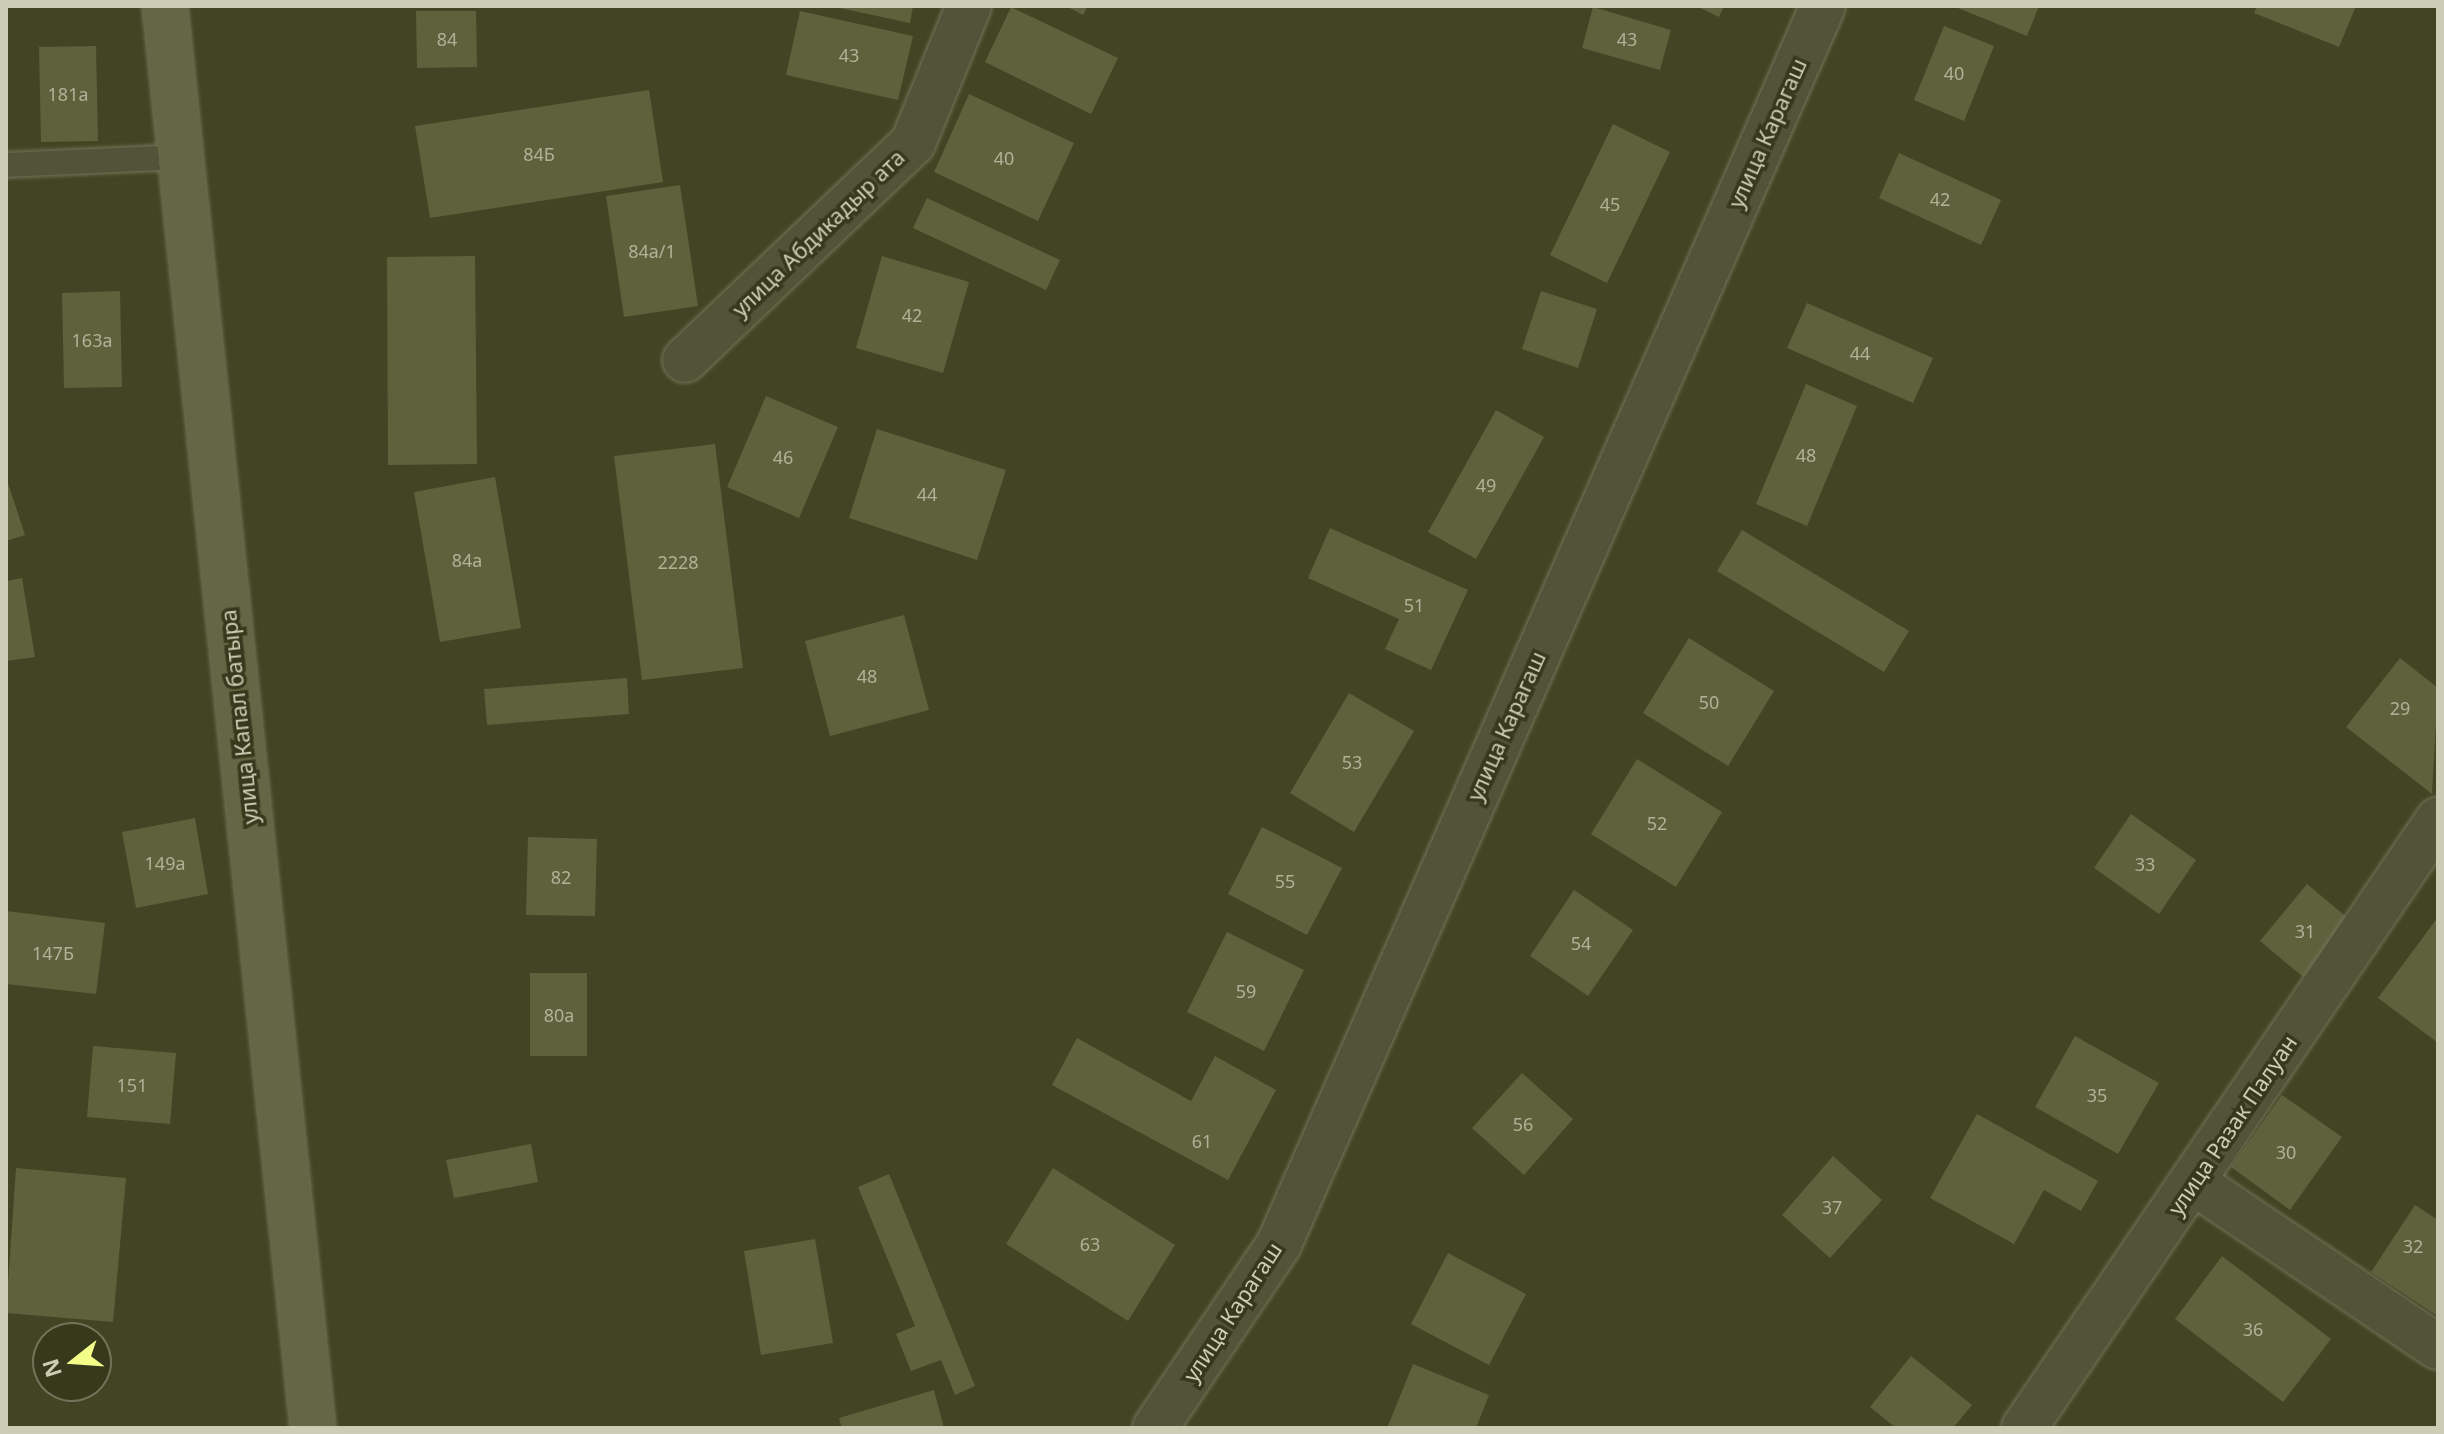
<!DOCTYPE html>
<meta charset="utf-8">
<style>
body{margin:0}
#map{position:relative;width:2444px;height:1434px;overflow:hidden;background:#424423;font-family:"Noto Sans",sans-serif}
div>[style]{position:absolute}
.building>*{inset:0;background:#5f613d}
.roads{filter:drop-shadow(0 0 2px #727459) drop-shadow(0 0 2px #727459)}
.service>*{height:24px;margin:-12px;padding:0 12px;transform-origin:12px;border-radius:12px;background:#525338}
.minor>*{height:44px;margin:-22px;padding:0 22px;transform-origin:22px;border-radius:22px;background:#525338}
.secondary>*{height:44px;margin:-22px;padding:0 22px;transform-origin:22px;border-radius:22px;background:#636746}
span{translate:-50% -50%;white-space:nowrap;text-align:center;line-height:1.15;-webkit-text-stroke:7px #37391d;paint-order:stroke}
.number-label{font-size:18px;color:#b0b297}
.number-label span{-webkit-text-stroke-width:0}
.street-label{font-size:22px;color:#cbcdb5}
.frame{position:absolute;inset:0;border:8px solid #cbcdb5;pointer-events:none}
.north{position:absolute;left:32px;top:1322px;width:80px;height:80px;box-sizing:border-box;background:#37391d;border:2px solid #72745a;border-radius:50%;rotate:253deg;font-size:22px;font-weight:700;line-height:32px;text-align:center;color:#cbcdb5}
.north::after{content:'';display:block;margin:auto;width:28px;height:36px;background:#f4ff89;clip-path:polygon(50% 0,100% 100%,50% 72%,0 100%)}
</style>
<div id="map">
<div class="building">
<i style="clip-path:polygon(830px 6px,913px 6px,910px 23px)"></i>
<i style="clip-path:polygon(1066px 6px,1088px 6px,1083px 15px)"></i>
<i style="clip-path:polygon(1696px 6px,1724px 6px,1719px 17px)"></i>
<i style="clip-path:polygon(1953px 6px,2039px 6px,2027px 36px)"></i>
<i style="clip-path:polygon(2257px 6px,2356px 6px,2339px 47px,2254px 13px)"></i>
<i style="clip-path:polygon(1011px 7px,1118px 58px,1091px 114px,985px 62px)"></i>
<i style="clip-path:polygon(1593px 7px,1671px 30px,1660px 70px,1582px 48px)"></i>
<i style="clip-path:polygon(416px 11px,476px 11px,477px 67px,417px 68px)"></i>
<i style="clip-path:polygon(800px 11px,913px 36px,898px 100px,786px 75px)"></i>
<i style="clip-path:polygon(1944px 26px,1994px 46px,1964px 121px,1914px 100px)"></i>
<i style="clip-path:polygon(96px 46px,98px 141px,41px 142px,39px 47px)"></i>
<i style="clip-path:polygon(649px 90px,663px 182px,430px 218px,415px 126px)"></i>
<i style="clip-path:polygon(969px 94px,1074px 143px,1038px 221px,934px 172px)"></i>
<i style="clip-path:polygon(1613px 124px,1670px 152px,1607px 283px,1550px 255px)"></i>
<i style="clip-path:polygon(1899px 153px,2001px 200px,1981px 245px,1879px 198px)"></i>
<i style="clip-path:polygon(680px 185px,698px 306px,624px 317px,606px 196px)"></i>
<i style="clip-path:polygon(927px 198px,1060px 260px,1046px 290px,913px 228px)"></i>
<i style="clip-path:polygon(475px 256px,477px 464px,388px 465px,387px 257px)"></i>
<i style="clip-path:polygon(882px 256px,969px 282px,943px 373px,856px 348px)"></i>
<i style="clip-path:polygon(120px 291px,122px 387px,64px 388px,62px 293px)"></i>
<i style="clip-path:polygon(1541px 291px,1597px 309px,1578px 368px,1522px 349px)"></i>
<i style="clip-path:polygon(1807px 303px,1933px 358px,1913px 403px,1787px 348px)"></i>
<i style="clip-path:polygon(1806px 384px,1857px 406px,1807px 526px,1756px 504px)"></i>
<i style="clip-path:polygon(766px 396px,838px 427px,799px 518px,727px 487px)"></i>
<i style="clip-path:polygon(1496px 410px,1544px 437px,1476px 559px,1428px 532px)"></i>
<i style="clip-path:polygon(877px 429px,1006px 470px,977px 560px,849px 518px)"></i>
<i style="clip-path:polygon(715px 444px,743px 668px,642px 680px,614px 456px)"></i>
<i style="clip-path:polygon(6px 477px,25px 535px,6px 541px)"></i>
<i style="clip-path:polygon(495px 477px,521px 628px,440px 642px,414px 492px)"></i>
<i style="clip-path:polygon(1330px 528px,1468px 590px,1431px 670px,1385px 649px,1399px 619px,1308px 578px)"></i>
<i style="clip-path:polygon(1742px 530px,1909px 631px,1884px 672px,1717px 571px)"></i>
<i style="clip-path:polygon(22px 578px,35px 657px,6px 661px,6px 581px)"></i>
<i style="clip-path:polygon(904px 615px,929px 710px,830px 736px,805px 641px)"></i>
<i style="clip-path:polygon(1689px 638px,1774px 691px,1728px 766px,1643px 713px)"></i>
<i style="clip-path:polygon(2400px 658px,2438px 688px,2432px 794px,2346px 727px)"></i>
<i style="clip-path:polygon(627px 678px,629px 714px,487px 725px,484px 689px)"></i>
<i style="clip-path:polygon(1349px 693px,1414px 731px,1354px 832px,1290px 793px)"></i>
<i style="clip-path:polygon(1637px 759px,1722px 812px,1676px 887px,1591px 834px)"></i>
<i style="clip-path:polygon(2131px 814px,2196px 860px,2159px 914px,2094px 868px)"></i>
<i style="clip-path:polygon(195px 818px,208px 894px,136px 908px,122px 832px)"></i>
<i style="clip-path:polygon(1262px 827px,1342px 868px,1307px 935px,1228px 894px)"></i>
<i style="clip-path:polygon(528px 837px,597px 839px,595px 916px,526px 915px)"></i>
<i style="clip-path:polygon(2307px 884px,2350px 920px,2303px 977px,2260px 941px)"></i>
<i style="clip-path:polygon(1574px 890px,1633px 930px,1588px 996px,1530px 956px)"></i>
<i style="clip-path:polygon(6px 911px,105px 923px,96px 994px,6px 984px)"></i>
<i style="clip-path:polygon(2438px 917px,2438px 1043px,2378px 998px)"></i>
<i style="clip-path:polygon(1227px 932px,1304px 970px,1264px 1051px,1187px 1012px)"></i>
<i style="clip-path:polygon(530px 973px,587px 973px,587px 1056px,530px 1056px)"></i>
<i style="clip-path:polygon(2075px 1036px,2159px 1083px,2118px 1154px,2035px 1107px)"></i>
<i style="clip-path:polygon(1077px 1038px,1191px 1101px,1215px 1056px,1276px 1090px,1228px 1180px,1052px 1085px)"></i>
<i style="clip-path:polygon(93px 1046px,176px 1053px,170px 1124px,87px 1117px)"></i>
<i style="clip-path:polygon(1522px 1073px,1573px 1119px,1524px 1175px,1472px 1128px)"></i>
<i style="clip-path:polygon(2282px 1095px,2342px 1137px,2290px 1210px,2231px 1167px)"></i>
<i style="clip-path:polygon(1977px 1114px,2098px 1181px,2081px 1211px,2044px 1190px,2014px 1244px,1930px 1198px)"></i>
<i style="clip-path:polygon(531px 1144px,538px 1182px,454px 1198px,446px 1160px)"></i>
<i style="clip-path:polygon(1833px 1156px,1882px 1200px,1830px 1258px,1782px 1215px)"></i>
<i style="clip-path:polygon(16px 1168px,126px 1178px,113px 1322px,6px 1313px)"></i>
<i style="clip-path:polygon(1053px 1168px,1175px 1245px,1128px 1321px,1006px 1244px)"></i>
<i style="clip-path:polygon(889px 1174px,975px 1386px,955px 1395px,941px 1360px,911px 1371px,896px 1334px,915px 1326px,858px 1187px)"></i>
<i style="clip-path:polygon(2415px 1205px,2438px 1220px,2438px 1316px,2371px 1272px)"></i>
<i style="clip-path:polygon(815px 1239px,833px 1343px,761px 1355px,744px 1251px)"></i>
<i style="clip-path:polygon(1448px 1253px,1526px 1294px,1489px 1365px,1411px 1324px)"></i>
<i style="clip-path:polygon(2222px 1256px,2331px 1339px,2283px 1402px,2175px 1319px)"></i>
<i style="clip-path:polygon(1911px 1356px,1972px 1405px,1953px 1428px,1896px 1428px,1870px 1407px)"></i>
<i style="clip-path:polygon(1413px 1364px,1489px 1395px,1476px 1428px,1387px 1428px)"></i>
<i style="clip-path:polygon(934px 1390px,944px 1428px,842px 1428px,839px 1418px)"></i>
</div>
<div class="roads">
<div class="service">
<i style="left:6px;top:165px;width:176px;rotate:-2.6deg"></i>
</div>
<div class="minor">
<i style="left:685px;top:360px;width:315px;rotate:-43.6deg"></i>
<i style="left:913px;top:143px;width:148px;rotate:-67.8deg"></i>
<i style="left:2193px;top:1182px;width:295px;rotate:34deg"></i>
<i style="left:1155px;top:1428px;width:222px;rotate:-56deg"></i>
<i style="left:1279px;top:1244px;width:1352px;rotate:-66.28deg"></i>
<i style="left:2024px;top:1428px;width:736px;rotate:-55.75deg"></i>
</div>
<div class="secondary">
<i style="left:165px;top:6px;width:1430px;rotate:84.06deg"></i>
</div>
</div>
<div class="number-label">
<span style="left:447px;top:39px">84</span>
<span style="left:1627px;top:39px">43</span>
<span style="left:849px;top:55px">43</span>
<span style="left:1954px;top:73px">40</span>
<span style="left:68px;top:94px">181а</span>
<span style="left:539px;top:154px">84Б</span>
<span style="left:1004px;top:158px">40</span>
<span style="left:1940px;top:199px">42</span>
<span style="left:1610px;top:204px">45</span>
<span style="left:652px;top:251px">84а/1</span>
<span style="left:912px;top:315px">42</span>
<span style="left:92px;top:340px">163а</span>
<span style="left:1860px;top:353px">44</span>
<span style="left:1806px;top:455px">48</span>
<span style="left:783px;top:457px">46</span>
<span style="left:1486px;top:485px">49</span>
<span style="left:927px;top:494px">44</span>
<span style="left:467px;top:560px">84а</span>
<span style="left:678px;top:562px">2228</span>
<span style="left:1414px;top:605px">51</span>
<span style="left:867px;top:676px">48</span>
<span style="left:1709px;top:702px">50</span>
<span style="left:2400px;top:708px">29</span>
<span style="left:1352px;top:762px">53</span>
<span style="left:1657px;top:823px">52</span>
<span style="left:165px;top:863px">149а</span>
<span style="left:2145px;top:864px">33</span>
<span style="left:561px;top:877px">82</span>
<span style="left:1285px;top:881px">55</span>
<span style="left:2305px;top:931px">31</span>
<span style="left:1581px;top:943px">54</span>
<span style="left:53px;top:953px">147Б</span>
<span style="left:1246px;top:991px">59</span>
<span style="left:559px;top:1015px">80а</span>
<span style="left:132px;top:1085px">151</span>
<span style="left:2097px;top:1095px">35</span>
<span style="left:1523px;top:1124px">56</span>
<span style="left:1202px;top:1141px">61</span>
<span style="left:2286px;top:1152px">30</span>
<span style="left:1832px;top:1207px">37</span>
<span style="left:1090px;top:1244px">63</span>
<span style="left:2413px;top:1246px">32</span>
<span style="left:2253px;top:1329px">36</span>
</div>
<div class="street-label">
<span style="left:1767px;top:133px;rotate:-66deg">улица Карагаш</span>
<span style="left:818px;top:233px;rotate:-44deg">улица Абдикадыр ата</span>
<span style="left:239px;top:717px;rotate:-96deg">улица Капал батыра</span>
<span style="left:1506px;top:726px;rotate:-66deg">улица Карагаш</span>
<span style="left:2232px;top:1125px;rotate:-56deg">улица Разак Палуан</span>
<span style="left:1232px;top:1312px;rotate:-57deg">улица Карагаш</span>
</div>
<div class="frame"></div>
<div class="north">N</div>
</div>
